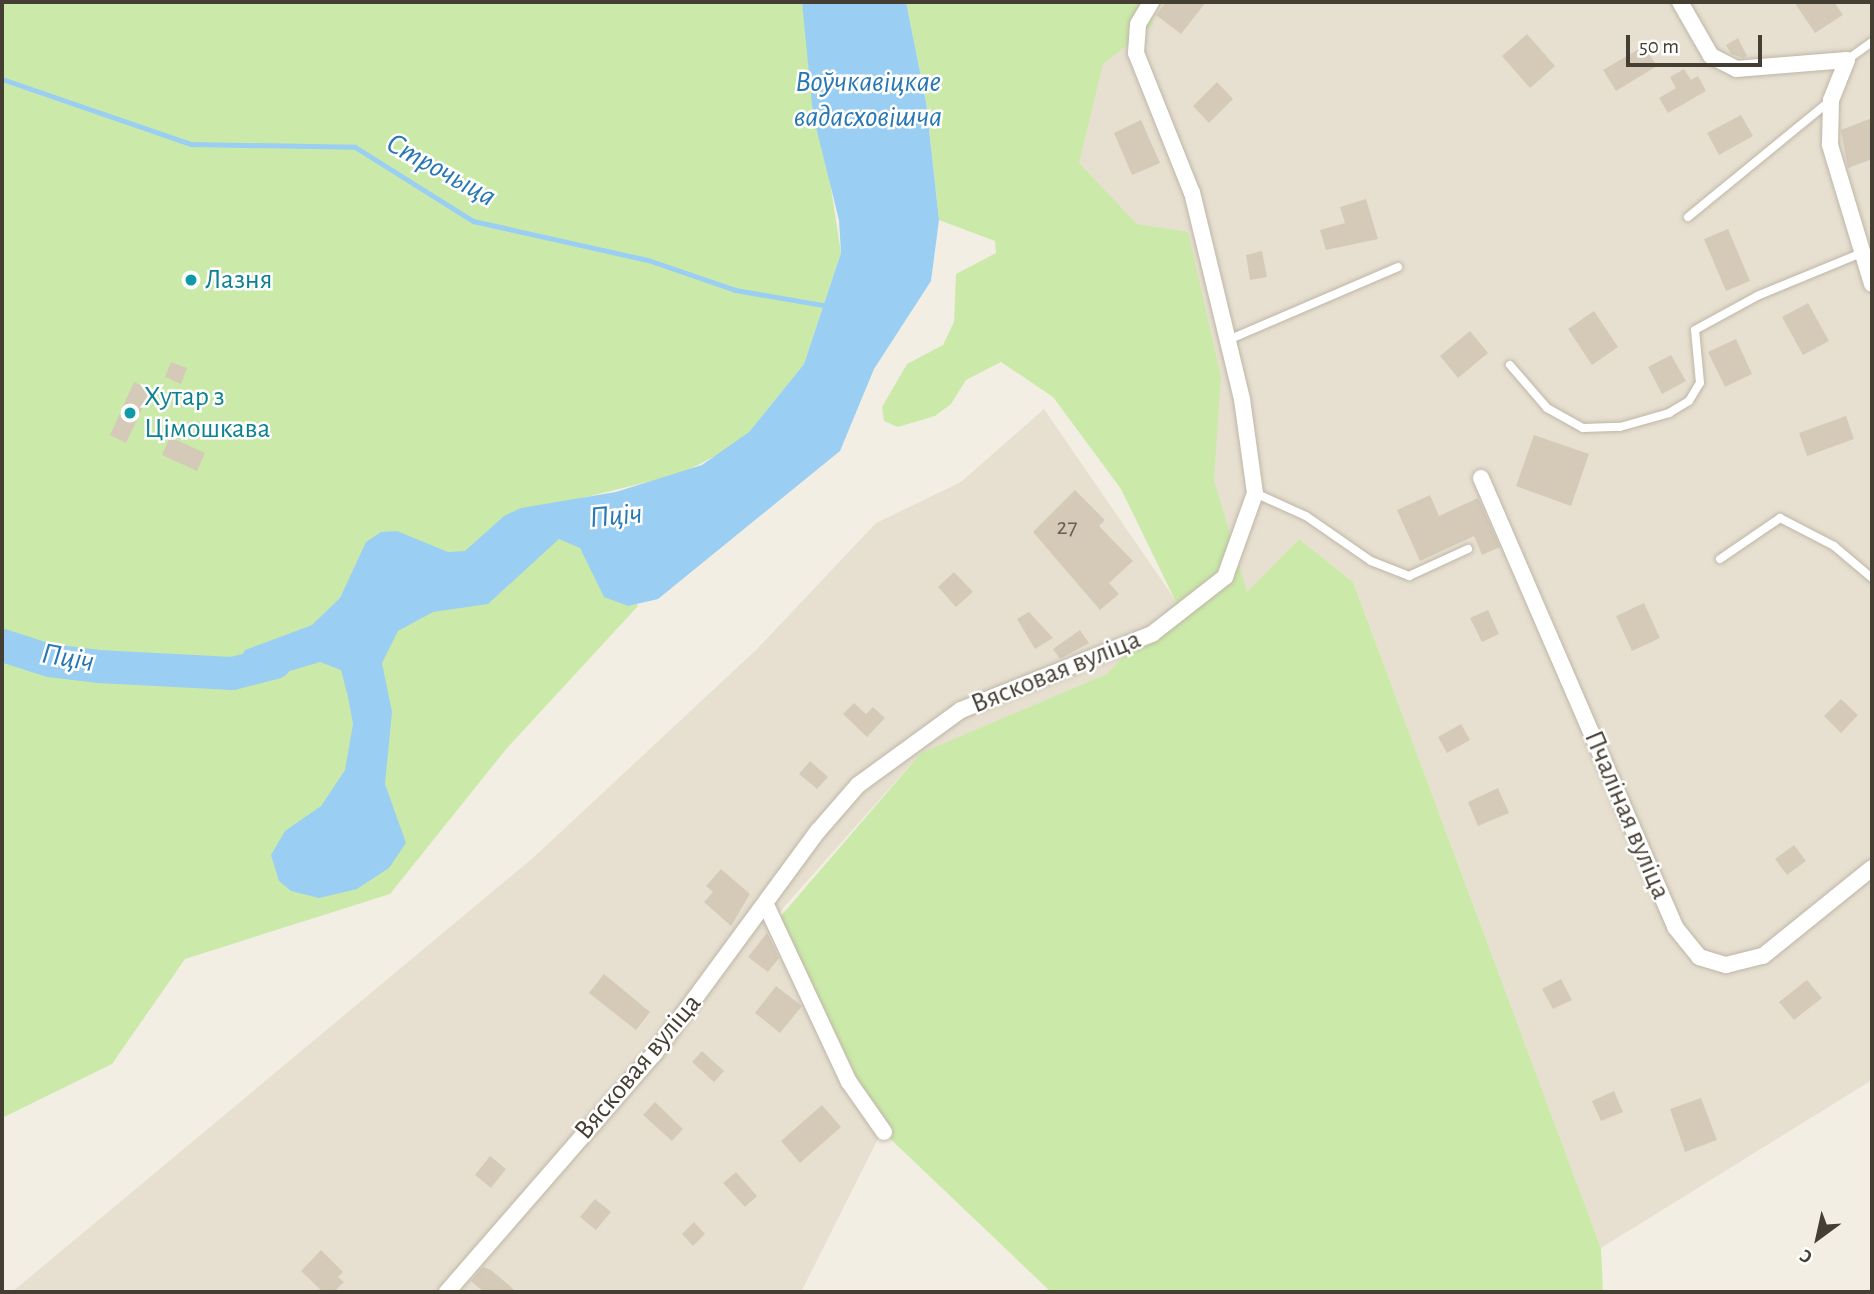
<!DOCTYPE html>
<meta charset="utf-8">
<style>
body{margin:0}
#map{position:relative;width:1874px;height:1294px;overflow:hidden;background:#f3eee3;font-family:"Alegreya Sans",sans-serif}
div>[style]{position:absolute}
.residential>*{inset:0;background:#e7e0d1}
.green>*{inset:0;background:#cbeaa9}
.water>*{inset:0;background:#9bcef3}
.stream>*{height:5px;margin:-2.5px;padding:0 2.5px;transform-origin:2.5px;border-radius:2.5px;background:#9bcef3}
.river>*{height:33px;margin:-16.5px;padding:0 16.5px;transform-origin:16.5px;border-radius:16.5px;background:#9bcef3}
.building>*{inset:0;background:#d5cab8}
.roads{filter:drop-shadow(0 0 2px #beb6a6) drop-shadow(0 0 2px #beb6a6)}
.service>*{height:8px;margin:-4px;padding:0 4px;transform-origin:4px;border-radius:4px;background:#fff}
.minor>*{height:16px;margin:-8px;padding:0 8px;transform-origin:8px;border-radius:8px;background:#fff}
.dots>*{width:19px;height:19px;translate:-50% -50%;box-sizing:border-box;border:4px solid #fff;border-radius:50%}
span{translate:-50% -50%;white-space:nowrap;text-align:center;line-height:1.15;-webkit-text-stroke:5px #fff;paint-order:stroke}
.number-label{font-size:24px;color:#696154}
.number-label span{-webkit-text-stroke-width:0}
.culture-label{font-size:28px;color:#0d838f}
.left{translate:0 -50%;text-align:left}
.street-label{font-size:28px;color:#453e33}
.water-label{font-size:30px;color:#2877b5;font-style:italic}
.frame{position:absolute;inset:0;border:4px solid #453e33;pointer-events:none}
.north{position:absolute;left:1783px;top:1203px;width:70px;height:70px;-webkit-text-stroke:5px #fff;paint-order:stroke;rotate:213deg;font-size:19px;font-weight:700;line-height:28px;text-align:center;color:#453e33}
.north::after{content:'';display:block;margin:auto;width:24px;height:32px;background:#453e33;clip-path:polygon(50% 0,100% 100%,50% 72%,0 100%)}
.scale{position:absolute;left:1626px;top:35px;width:136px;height:32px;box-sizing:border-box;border:4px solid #453e33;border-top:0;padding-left:9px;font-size:21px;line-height:24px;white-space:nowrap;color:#453e33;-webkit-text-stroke:5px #fff;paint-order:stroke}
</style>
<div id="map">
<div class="residential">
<i style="clip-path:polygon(1108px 2px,1872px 2px,1872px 1080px,1601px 1248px,1353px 582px,1299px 539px,1257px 585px,1149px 666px,921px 753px,776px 916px,882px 1131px,801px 1292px,12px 1292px,534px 857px,757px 649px,876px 523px,961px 482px,1044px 409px,1176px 601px,1057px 114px)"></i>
</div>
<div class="green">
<i style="clip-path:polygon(2px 2px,802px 2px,841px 253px,804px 364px,749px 432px,727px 450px,680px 474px,582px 498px,638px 606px,507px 748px,390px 894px,185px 959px,112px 1064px,2px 1118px)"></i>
<i style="clip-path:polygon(906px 2px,1150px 2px,1153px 25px,1103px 64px,1079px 163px,1137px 224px,1188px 232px,1221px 377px,1214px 480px,1247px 592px,1299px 539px,1353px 582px,1601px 1248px,1603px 1292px,1051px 1292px,882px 1131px,780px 917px,921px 753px,1107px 674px,1176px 602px,1121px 489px,1053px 397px,1001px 362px,966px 380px,951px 404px,935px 416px,898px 427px,884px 421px,882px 407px,907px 364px,943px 345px,954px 322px,956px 274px,996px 253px,995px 241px,939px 220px,926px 102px)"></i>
</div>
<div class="water">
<i style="clip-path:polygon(802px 2px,906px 2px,926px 102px,939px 220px,931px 281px,874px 369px,840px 451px,658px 599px,628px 606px,604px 597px,580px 548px,559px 539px,488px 604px,433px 612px,398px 631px,382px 663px,392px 712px,385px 784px,406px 843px,389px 868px,357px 889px,319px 898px,291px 891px,279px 881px,271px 855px,285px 831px,321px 806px,345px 770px,353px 724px,348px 697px,341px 670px,320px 662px,243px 685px,232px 673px,245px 650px,312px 625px,340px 598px,366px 542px,381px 532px,397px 531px,448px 552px,465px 551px,504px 516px,521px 508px,616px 492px,702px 465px,749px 432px,804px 364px,841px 253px,839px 220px,813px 115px)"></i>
</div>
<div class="stream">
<i style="left:2px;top:79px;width:200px;rotate:19deg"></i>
<i style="left:191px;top:144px;width:164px;rotate:1deg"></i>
<i style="left:355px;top:147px;width:139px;rotate:32.1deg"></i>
<i style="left:473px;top:221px;width:179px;rotate:12.6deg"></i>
<i style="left:648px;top:260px;width:92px;rotate:19deg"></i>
<i style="left:735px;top:290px;width:100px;rotate:9.7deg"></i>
</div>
<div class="river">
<i style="left:2px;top:645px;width:49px;rotate:17.7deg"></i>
<i style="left:49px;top:660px;width:49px;rotate:7deg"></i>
<i style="left:98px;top:666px;width:134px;rotate:3deg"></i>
<i style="left:232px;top:673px;width:44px;rotate:-14.3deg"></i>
</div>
<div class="building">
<i style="clip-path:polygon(1166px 2px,1206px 2px,1181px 34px,1156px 15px)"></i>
<i style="clip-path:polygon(1794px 2px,1834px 2px,1843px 15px,1815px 33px)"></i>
<i style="clip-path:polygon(1527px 34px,1555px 66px,1530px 88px,1502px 56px)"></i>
<i style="clip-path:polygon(1738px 38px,1747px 56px,1743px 58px,1731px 54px,1726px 45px)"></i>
<i style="clip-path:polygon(1644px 46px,1657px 66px,1616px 91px,1603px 70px)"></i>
<i style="clip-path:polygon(1684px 69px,1691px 80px,1698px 76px,1706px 91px,1668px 113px,1659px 98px,1676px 88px,1670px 77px)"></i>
<i style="clip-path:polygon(1217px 82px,1233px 99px,1209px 123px,1193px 106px)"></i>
<i style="clip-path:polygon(1741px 115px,1753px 136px,1719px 155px,1707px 133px)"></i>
<i style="clip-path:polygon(1872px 118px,1872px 159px,1848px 168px,1841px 130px)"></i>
<i style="clip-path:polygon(1141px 120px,1160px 163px,1132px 175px,1114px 133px)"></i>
<i style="clip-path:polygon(1366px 199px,1378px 239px,1326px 250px,1320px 230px,1345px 223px,1340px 207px)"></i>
<i style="clip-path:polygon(1728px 229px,1750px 281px,1726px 291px,1704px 239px)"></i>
<i style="clip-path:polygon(1262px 251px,1267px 277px,1250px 280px,1246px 255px)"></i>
<i style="clip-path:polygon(1808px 303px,1829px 341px,1803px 355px,1782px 317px)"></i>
<i style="clip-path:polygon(1594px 311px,1618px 347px,1592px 365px,1568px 329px)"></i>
<i style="clip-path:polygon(1470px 331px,1488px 353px,1458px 378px,1440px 356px)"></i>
<i style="clip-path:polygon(1736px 339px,1752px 374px,1725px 387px,1708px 352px)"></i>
<i style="clip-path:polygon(1671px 355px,1686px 381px,1662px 394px,1648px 367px)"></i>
<i style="clip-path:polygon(171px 362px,187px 368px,181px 384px,165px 377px)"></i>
<i style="clip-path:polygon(134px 382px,151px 390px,126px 443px,110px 435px)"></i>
<i style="clip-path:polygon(1846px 416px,1854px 439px,1807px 456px,1799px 433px)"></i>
<i style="clip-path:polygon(1534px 435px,1589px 454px,1571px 506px,1516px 486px)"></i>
<i style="clip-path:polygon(170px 437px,205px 453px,197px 471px,162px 455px)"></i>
<i style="clip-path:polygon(1075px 490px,1105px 520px,1099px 526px,1133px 561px,1109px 583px,1119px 594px,1100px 610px,1033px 532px)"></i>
<i style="clip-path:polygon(1430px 495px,1439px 516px,1478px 498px,1500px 547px,1482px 555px,1474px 536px,1420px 561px,1397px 510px)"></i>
<i style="clip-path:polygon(954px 572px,973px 592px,956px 607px,938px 587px)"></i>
<i style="clip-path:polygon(1644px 603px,1660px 638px,1632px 651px,1616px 616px)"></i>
<i style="clip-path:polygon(1488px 610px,1499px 634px,1482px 642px,1470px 618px)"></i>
<i style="clip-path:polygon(1029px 612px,1053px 638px,1035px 649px,1017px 619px)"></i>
<i style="clip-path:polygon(1080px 630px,1089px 643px,1060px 659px,1053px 649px)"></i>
<i style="clip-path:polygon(1841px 699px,1858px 715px,1841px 733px,1824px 716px)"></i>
<i style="clip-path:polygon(854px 703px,866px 714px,873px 707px,885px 718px,867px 737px,843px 714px)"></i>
<i style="clip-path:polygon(1461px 724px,1470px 740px,1447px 753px,1438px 737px)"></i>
<i style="clip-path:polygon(810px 761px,828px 777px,817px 789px,799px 774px)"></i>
<i style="clip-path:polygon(1498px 788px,1509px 813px,1478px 826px,1468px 802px)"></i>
<i style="clip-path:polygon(1794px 845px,1806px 861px,1787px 875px,1775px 859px)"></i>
<i style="clip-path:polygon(721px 869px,750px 894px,731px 926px,704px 902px,713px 892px,706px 886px)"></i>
<i style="clip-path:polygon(767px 933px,779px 958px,768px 972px,748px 957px)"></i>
<i style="clip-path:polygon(604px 974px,650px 1012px,636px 1030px,589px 993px)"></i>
<i style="clip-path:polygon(1561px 979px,1572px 1000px,1553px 1009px,1542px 989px)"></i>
<i style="clip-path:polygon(1807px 980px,1822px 998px,1794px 1020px,1779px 1002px)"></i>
<i style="clip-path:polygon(776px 986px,802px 1006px,780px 1033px,755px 1013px)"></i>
<i style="clip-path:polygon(702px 1051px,724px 1071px,714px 1082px,692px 1062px)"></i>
<i style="clip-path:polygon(1614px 1091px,1623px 1112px,1601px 1121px,1592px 1101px)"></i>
<i style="clip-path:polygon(1701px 1098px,1717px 1140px,1685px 1152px,1670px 1109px)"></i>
<i style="clip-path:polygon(655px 1102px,683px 1129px,672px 1141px,643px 1115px)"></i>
<i style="clip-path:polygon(822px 1105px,841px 1127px,800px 1163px,781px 1141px)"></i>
<i style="clip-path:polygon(490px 1156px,506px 1169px,491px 1188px,475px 1175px)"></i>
<i style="clip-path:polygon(736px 1172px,757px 1196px,745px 1207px,723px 1183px)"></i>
<i style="clip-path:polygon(595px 1199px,611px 1212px,596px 1230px,580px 1217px)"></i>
<i style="clip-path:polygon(694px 1222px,705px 1234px,693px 1246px,682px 1234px)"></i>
<i style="clip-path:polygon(321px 1250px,343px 1272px,338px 1277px,344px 1282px,334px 1292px,323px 1292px,301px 1271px)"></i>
<i style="clip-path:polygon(483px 1267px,491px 1270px,517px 1292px,484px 1292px,471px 1281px)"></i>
</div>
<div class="roads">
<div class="service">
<i style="left:1847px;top:60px;width:31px;rotate:-36deg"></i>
<i style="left:1688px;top:217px;width:185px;rotate:-39.3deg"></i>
<i style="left:1228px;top:340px;width:185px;rotate:-23.2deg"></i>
<i style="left:1510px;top:365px;width:57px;rotate:49.3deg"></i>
<i style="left:1547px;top:408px;width:41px;rotate:29.1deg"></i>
<i style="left:1583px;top:428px;width:37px;rotate:-2deg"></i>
<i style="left:1620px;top:427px;width:51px;rotate:-15.9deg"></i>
<i style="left:1669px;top:413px;width:23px;rotate:-31deg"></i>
<i style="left:1689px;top:401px;width:21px;rotate:-59deg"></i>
<i style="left:1700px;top:383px;width:53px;rotate:-95.4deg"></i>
<i style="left:1695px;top:330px;width:71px;rotate:-28.7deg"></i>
<i style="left:1757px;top:296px;width:110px;rotate:-22.4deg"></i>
<i style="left:1255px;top:493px;width:56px;rotate:24.3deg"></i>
<i style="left:1306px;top:516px;width:79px;rotate:34.7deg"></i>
<i style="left:1371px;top:561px;width:41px;rotate:21.5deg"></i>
<i style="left:1409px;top:576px;width:65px;rotate:-24.6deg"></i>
<i style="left:1720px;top:559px;width:73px;rotate:-34.3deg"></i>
<i style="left:1780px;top:518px;width:61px;rotate:27.4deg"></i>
<i style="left:1834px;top:546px;width:50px;rotate:40.1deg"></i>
</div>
<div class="minor">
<i style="left:1680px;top:2px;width:62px;rotate:60.1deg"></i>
<i style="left:1711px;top:56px;width:28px;rotate:27deg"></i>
<i style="left:1736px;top:69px;width:111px;rotate:-4.6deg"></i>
<i style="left:1847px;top:60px;width:43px;rotate:111.8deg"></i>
<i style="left:1831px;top:100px;width:45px;rotate:91.3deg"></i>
<i style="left:1830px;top:145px;width:145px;rotate:73.2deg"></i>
<i style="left:1481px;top:478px;width:489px;rotate:66.6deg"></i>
<i style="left:1675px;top:927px;width:38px;rotate:51deg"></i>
<i style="left:1699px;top:957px;width:28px;rotate:17deg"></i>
<i style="left:1726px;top:965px;width:38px;rotate:-14deg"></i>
<i style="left:1763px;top:956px;width:140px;rotate:-38.9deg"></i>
<i style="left:766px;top:905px;width:195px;rotate:64.9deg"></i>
<i style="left:849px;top:1082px;width:61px;rotate:55deg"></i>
<i style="left:447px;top:1292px;width:315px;rotate:-49deg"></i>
<i style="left:654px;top:1054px;width:277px;rotate:-53.7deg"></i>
<i style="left:818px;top:831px;width:61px;rotate:-49deg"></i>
<i style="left:858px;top:785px;width:127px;rotate:-36.1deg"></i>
<i style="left:961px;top:710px;width:206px;rotate:-21.7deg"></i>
<i style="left:1152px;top:634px;width:93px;rotate:-38deg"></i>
<i style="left:1225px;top:577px;width:89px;rotate:-70.3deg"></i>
<i style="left:1255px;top:493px;width:95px;rotate:-97.9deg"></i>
<i style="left:1242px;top:399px;width:212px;rotate:-103.6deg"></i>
<i style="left:1192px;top:193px;width:151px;rotate:-111.8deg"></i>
<i style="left:1136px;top:53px;width:29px;rotate:-86deg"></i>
<i style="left:1138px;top:24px;width:26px;rotate:-59deg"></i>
</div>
</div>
<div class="dots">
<i style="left:191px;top:280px;background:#0f9aa8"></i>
<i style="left:130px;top:413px;background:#0f9aa8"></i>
</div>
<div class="number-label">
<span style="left:1067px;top:528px">27</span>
</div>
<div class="culture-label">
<span class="left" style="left:205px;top:280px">Лазня</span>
<span class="left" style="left:144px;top:413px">Хутар з<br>Цімошкава</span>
</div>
<div class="street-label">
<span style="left:1056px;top:672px;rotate:-22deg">Вясковая вуліца</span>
<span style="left:1627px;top:815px;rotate:67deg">Пчаліная вуліца</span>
<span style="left:638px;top:1067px;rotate:-50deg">Вясковая вуліца</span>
</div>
<div class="water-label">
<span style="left:868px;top:99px">Воўчкавіцкае<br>вадасховішча</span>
<span style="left:441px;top:170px;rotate:29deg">Строчыца</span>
<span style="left:616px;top:516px;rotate:-5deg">Пціч</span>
<span style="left:68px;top:658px;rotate:10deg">Пціч</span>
</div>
<div class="frame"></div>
<div class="north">С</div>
<div class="scale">50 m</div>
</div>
